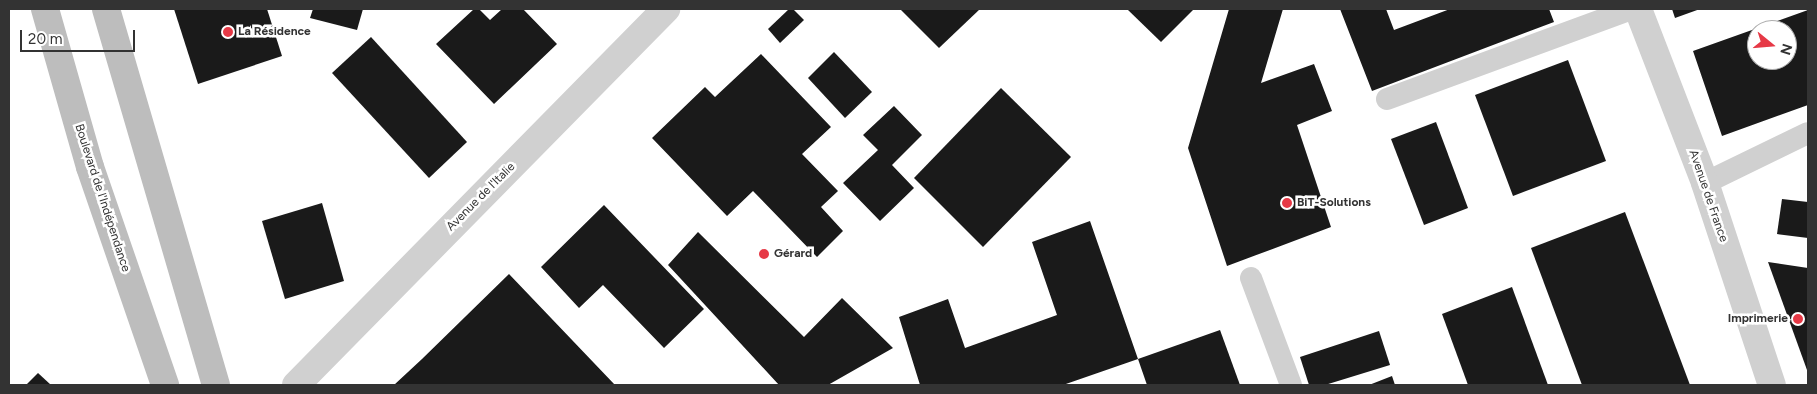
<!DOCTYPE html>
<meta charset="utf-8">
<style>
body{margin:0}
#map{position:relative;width:1817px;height:394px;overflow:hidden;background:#fff;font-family:Figtree,sans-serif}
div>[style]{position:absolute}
.building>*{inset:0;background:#1a1a1a}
.lane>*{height:22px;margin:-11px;padding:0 11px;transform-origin:11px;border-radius:11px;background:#d0d0d0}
.street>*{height:28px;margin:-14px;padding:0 14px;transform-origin:14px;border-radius:14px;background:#d0d0d0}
.secondary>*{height:28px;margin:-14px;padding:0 14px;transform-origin:14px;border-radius:14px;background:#bdbdbd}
.dots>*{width:14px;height:14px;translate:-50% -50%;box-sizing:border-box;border:2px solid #fff;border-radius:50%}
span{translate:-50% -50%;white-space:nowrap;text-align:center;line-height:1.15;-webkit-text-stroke:5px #fff;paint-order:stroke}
.poi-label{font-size:12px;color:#333;font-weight:700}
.left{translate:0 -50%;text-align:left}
.right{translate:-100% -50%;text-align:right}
.street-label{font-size:12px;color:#333}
.frame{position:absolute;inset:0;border:10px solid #333;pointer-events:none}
.north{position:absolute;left:1747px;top:20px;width:50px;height:50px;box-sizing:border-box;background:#fff;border:1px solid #adadad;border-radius:50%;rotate:107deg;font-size:14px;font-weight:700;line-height:20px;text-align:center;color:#333}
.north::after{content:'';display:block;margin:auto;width:18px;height:22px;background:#e63946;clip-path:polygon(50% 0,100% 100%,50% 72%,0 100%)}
.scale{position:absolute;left:20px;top:30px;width:115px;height:22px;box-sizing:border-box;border:2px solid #333;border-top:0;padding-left:6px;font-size:15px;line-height:18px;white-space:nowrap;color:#333;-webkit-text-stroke:4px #fff;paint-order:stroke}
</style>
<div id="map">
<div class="building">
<i style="clip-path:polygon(174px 9px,267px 9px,282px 56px,198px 84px)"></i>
<i style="clip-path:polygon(313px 9px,363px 9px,357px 30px,310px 18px)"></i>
<i style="clip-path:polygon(474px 9px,479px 9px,490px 20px,502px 9px,523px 9px,557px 44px,494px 104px,436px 44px)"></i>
<i style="clip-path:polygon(789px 9px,793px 9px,804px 20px,780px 43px,768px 29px)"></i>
<i style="clip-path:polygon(900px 9px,980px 9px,939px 48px)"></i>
<i style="clip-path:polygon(1127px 9px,1194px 9px,1161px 42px)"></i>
<i style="clip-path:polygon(1229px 9px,1283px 9px,1261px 83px,1314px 64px,1332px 111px,1297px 125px,1331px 227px,1227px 266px,1188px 148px)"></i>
<i style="clip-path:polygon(1340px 9px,1386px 9px,1394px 30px,1450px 9px,1549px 9px,1554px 22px,1372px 91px)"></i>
<i style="clip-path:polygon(1672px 9px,1700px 9px,1675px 18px)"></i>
<i style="clip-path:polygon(evenodd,1808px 10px,1808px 105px,1722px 136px,1693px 51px,1808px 10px,1757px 30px,1787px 30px,1787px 60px,1757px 60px,1757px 30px)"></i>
<i style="clip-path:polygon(371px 37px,467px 142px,429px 178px,332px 73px)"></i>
<i style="clip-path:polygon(834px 52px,872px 92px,845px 118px,808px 78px)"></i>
<i style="clip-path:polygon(761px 54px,831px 127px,802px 154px,838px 191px,821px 207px,843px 231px,817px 257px,753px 191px,727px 216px,652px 138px,705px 87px,715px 97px)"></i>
<i style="clip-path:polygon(1568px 60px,1606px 161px,1513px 196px,1475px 95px)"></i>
<i style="clip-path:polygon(1001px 88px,1071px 157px,983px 247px,914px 178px)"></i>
<i style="clip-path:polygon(894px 106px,922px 135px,892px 165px,914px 188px,880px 221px,843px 183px,878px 150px,863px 135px)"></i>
<i style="clip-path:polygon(1436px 122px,1468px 208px,1424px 225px,1391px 139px)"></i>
<i style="clip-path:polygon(1782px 199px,1808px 202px,1808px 238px,1777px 234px)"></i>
<i style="clip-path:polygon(322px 203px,344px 281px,285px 299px,262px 221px)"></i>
<i style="clip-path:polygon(604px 205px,704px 309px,664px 348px,603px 285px,579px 308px,541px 267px)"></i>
<i style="clip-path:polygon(1625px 212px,1690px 385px,1582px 385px,1531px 248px)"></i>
<i style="clip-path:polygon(1090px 221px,1138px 359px,1063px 385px,920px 385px,899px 317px,948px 299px,965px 348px,1057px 315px,1032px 242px)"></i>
<i style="clip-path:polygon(698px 232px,804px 337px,842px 298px,893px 348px,828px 385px,779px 385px,668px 265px)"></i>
<i style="clip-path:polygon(1768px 262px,1808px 268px,1807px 370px)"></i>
<i style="clip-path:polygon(509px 274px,615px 385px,394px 385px,422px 359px)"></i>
<i style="clip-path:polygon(1512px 287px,1548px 385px,1468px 385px,1442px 314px)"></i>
<i style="clip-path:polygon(1220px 330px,1240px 385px,1147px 385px,1138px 359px)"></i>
<i style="clip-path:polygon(1379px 331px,1390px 365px,1325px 385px,1309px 385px,1300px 357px)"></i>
<i style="clip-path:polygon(38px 373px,51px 385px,26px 385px)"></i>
<i style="clip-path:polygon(1392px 376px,1395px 385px,1369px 385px)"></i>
</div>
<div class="lane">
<i style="left:1387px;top:99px;width:260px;rotate:-20.2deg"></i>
<i style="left:1705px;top:183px;width:114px;rotate:-25.9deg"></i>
<i style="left:1251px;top:278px;width:114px;rotate:69.5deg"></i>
</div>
<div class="street">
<i style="left:1638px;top:9px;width:186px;rotate:68.9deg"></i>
<i style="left:1705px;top:183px;width:213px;rotate:71.7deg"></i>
<i style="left:296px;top:385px;width:528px;rotate:-45.46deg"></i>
</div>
<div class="secondary">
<i style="left:45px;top:9px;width:164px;rotate:74.1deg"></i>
<i style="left:90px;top:167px;width:231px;rotate:71deg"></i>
<i style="left:106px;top:9px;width:392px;rotate:73.7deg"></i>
</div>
<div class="dots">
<i style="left:228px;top:32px;background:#e63946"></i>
<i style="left:1287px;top:203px;background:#e63946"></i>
<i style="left:764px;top:254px;background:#e63946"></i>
<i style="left:1798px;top:319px;background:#e63946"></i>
</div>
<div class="poi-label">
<span class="left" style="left:238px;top:32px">La Résidence</span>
<span class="left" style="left:1297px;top:203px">BiT-Solutions</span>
<span class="left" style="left:774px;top:254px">Gérard</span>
<span class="right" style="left:1788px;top:319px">Imprimerie</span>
</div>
<div class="street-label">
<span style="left:1708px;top:196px;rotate:71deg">Avenue de France</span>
<span style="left:481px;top:197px;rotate:-45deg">Avenue de l'Italie</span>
<span style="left:102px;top:198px;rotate:72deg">Boulevard de l'Indépendance</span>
</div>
<div class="frame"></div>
<div class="north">N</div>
<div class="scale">20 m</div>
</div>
